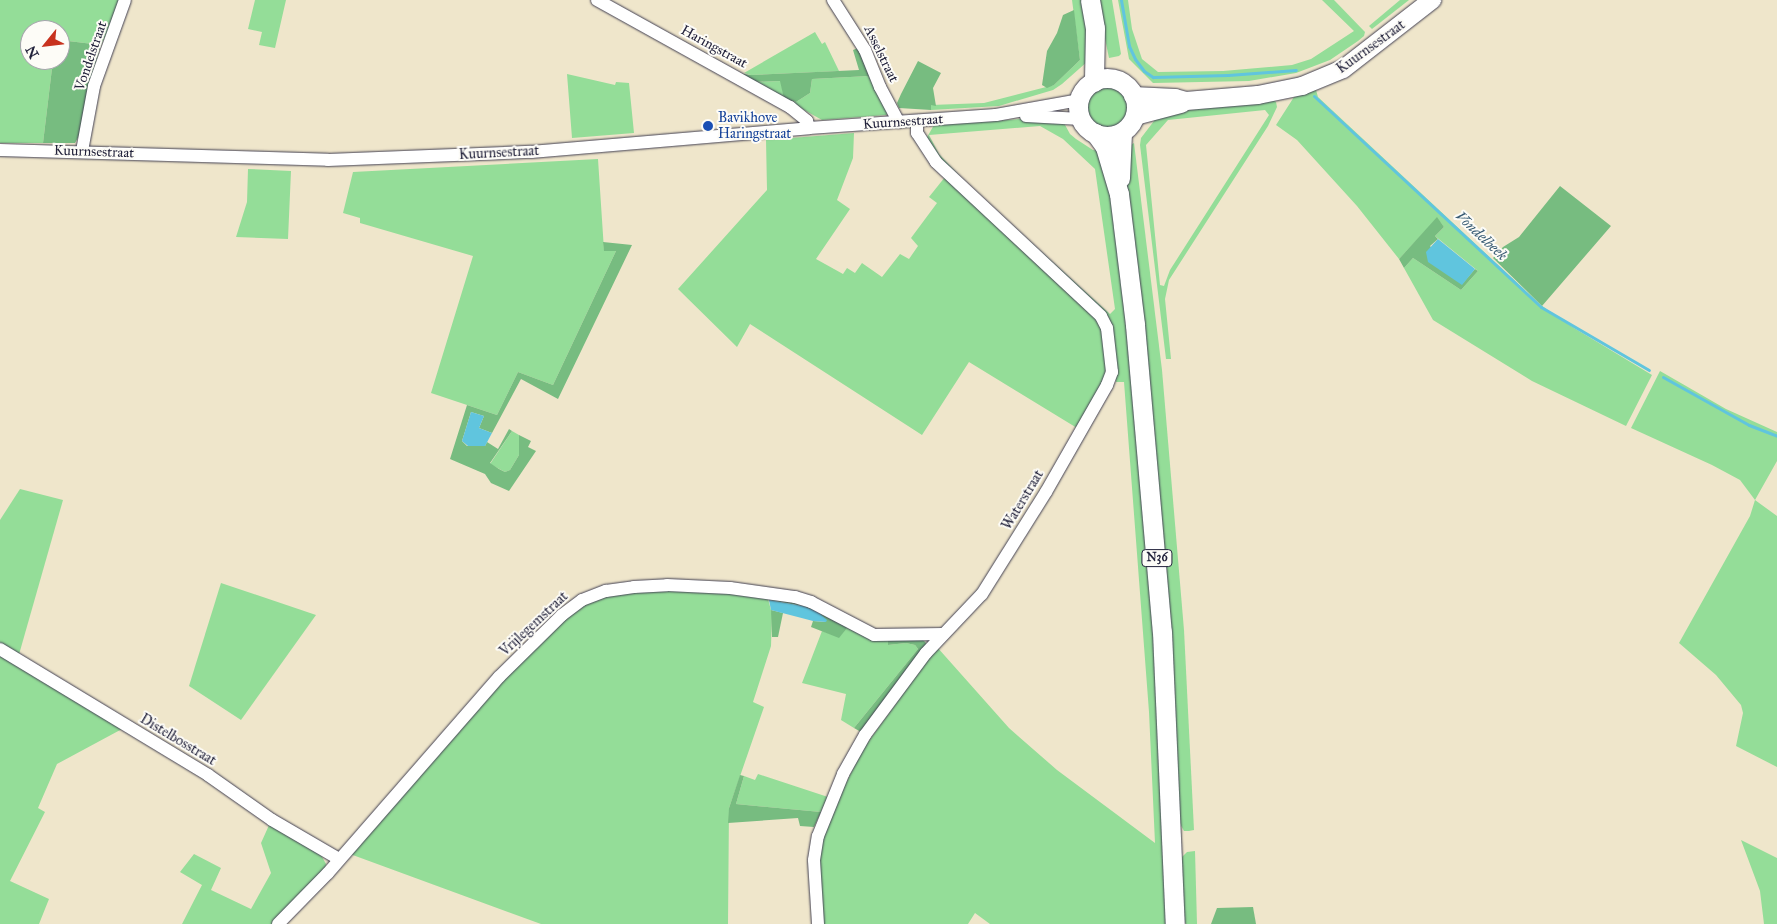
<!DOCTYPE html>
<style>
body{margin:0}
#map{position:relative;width:1777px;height:924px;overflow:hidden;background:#efe6cb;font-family:"IM FELL Great Primer",serif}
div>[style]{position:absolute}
.green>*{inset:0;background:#94dd98}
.round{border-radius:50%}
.forest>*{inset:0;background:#77bc80}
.water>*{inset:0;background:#60c5de}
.stream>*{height:3px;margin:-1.5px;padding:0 1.5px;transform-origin:1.5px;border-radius:1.5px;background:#60c5de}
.roads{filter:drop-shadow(0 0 1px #413f51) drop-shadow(0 0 1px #413f51)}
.street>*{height:12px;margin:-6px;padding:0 6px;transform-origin:6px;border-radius:6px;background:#fff}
.secondary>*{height:18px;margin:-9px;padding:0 9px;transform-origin:9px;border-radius:9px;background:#fff}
.primary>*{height:19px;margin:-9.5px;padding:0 9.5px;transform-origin:9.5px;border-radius:9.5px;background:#fff}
.primary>.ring{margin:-9.5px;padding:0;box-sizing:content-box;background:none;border:19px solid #fff;border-radius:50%}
.dots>*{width:14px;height:14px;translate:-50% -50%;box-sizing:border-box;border:2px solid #fdfcf7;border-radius:50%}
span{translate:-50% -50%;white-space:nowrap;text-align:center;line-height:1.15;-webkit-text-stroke:4px #fdfcf7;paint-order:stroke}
.shield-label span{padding:1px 4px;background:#fdfcf7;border:1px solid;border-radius:4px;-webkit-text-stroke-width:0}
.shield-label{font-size:12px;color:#22223b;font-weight:700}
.street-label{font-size:14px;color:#22223b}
.transit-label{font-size:14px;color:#164399}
.left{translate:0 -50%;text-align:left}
.water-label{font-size:15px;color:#385b74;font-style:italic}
.north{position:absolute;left:20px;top:20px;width:50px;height:50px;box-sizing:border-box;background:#fdfcf7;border:1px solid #a5a5ac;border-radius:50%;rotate:241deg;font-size:14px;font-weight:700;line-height:20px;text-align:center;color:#22223b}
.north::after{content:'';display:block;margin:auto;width:18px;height:22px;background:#c8321e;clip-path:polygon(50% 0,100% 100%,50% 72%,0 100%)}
</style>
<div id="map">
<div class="green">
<i style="clip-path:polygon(0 0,120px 0,117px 12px,101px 45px,60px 40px,60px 30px,30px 30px,30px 60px,53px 60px,43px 143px,0 143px)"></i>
<i style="clip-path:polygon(255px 0,286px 0,275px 48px,259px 45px,262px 32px,248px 29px)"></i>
<i style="clip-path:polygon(1072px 0,1083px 0,1089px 35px,1088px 61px,1062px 84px,1053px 90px,999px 106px,931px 110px,931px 105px,984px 103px,1054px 85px,1080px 60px)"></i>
<i style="clip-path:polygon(1097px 0,1112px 0,1121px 54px,1119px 56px,1109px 58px)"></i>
<i style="clip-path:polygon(1118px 0,1128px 0,1132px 29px,1142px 59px,1158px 72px,1223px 71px,1292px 65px,1311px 59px,1354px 31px,1322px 0,1334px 0,1365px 32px,1364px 36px,1358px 41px,1330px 60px,1296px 73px,1249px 81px,1153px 83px,1129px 59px)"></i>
<i style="clip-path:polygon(1400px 0,1409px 0,1372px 29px,1369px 26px)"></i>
<i style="clip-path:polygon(815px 32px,822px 44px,825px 42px,839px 71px,751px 75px,744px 73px)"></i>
<i style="clip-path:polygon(567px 74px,615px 85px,616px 82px,629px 83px,634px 133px,572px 138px)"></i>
<i style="clip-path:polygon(869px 76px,890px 112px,886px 115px,822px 120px,790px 102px,796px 102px,810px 93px,812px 79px)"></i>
<i style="clip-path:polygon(781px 81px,784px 99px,752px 82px)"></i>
<i class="round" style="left:1085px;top:85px;width:44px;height:44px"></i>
<i style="clip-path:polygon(1316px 90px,1318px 97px,1542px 306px,1574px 328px,1652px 375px,1626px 426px,1532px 381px,1433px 320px,1404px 268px,1413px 258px,1461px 290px,1478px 271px,1435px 236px,1444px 227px,1437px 218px,1399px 259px,1357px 206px,1297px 140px,1276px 125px,1294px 97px)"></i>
<i style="clip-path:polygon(evenodd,1271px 99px,1276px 102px,1277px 107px,1268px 126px,1169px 280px,1165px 299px,1171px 359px,1166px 359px,1140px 145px,1141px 138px,1154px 121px,1154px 115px,1271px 99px,1265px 110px,1269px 115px,1170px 270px,1164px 286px,1160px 285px,1146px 145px,1168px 120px,1265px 110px)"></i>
<i style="clip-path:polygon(evenodd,1036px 118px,1064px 123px,1070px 134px,1076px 139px,1093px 150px,1101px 151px,1114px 209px,1156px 620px,1166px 924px,990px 924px,975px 913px,968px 924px,821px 924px,818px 862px,824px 827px,863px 749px,937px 647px,1009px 728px,1057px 770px,1155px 843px,1149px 712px,1124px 382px,1116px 382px,1114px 341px,1108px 316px,936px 157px,926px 139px,934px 125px,1036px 118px,1040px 126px,1063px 139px,1095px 169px,1115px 309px,1110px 314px,970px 187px,939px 154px,929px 135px,1040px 126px)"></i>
<i style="clip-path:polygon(854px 133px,853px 158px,837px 200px,850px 209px,816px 259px,843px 274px,847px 268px,855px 273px,862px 263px,882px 277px,900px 254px,909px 259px,918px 246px,911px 238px,937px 203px,929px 197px,945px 177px,1099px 318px,1104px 339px,1107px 366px,1101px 388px,1077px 428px,969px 362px,922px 435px,750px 324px,737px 347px,678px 289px,767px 190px,766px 140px)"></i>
<i style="clip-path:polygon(1134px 143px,1162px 370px,1184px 630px,1194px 830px,1189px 831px,1184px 831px,1179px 822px,1123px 175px,1126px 148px)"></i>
<i style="clip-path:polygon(598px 159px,604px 250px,616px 251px,553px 385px,518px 372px,497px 415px,431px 393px,473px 256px,360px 223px,360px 218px,343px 213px,353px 172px)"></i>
<i style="clip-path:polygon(248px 169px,291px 171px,288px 239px,236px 237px,247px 202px)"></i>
<i style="clip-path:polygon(1660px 371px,1726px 409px,1777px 432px,1777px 461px,1755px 500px,1777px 516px,1777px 767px,1736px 746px,1743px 713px,1741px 705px,1716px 675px,1679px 643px,1750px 516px,1755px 500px,1740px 480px,1712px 465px,1631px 428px)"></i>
<i style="clip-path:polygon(512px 431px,519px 435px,519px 455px,510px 470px,505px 472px,490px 464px)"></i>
<i style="clip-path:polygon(20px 489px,63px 500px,18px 658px,0 647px,0 520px)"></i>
<i style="clip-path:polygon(221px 583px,316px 615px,241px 720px,189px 686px)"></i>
<i style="clip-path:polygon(649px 588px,767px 595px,772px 614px,771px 646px,753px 702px,764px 707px,729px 808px,728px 924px,541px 924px,350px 854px,524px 657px,578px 607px,607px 595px)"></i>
<i style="clip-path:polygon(848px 627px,888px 638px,888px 645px,906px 643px,915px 645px,918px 649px,854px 728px,841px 720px,846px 694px,802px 683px,822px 631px,839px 637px)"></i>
<i style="clip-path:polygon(0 654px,122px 729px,57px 764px,38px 808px,45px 812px,10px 881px,49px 899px,39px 924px,0 924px)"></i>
<i style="clip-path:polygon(758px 774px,828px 797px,821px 812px,736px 804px,744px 776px,755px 780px)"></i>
<i style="clip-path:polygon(270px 823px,321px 855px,326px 864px,325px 872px,274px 924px,182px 924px,202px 885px,180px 872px,194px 854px,221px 868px,211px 890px,251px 909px,271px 873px,261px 843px)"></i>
<i style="clip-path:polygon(1741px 840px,1777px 858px,1777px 924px,1764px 924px,1760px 891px)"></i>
<i style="clip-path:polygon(1195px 851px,1197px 924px,1186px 924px,1182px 917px,1181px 858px,1187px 852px)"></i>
</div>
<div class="forest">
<i style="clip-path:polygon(1074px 10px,1080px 60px,1054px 85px,1047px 88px,1042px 85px,1047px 51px,1057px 33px,1063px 15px)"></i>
<i style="clip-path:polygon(60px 40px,101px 45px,87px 91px,80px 134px,75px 143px,43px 143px,53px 60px,60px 60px)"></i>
<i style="clip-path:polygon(858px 48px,869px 76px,812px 79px,810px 93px,796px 102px,784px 99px,780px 81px,752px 82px,737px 73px,751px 75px,859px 70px,853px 50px)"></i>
<i style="clip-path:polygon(918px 61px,941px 73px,933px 88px,936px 106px,931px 105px,931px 110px,899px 108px,897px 103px,901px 94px)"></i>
<i style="clip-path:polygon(1560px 186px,1611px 226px,1542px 306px,1493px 258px,1503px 247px,1519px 237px)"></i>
<i style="clip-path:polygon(1437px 217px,1444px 227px,1435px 236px,1438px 239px,1430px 246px,1462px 284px,1475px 269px,1478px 271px,1461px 290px,1413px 258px,1404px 268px,1399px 259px)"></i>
<i style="clip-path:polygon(603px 242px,632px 245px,558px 399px,521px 379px,492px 433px,479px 428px,484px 416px,471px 412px,462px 441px,467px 446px,485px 446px,487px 442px,498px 449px,509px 429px,512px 431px,490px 463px,499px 469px,505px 472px,510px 470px,519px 455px,519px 435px,531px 441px,528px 447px,536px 451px,509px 491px,491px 483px,485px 474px,450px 459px,467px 405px,497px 415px,518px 372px,553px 385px,616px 251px,604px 251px)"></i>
<i style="clip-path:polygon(767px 595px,795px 599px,848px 627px,839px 638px,811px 627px,813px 621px,826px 622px,803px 606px,769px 600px)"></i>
<i style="clip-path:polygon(771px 610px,783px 613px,778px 637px,772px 637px)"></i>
<i style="clip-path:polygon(888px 638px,922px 639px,926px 643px,925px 648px,861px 732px,854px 728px,918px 649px,915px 645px,906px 643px,888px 645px)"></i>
<i style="clip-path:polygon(740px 775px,744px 776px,736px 804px,821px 812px,814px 827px,800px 826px,798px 818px,728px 823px,729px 808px)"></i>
<i style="clip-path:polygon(1253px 907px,1256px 924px,1211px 924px,1217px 908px)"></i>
</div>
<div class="water">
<i style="clip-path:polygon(1438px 239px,1475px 269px,1462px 285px,1428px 262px,1426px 252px)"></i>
<i style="clip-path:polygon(471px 412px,484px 416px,479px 428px,492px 433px,485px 446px,468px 446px,462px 441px)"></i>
<i style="clip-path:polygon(769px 600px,803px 606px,818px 612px,827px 620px,826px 622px,813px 621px,771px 610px)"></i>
</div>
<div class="stream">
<i style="left:1121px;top:0;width:47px;rotate:80.1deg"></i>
<i style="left:1129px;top:46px;width:14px;rotate:65deg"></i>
<i style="left:1135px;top:59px;width:15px;rotate:53deg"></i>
<i style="left:1144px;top:71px;width:11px;rotate:34deg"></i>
<i style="left:1153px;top:77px;width:75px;rotate:-1.5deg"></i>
<i style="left:1228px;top:75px;width:68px;rotate:-4.2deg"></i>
<i style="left:1314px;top:96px;width:310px;rotate:42.9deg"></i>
<i style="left:1541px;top:307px;width:125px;rotate:30.3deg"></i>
<i style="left:1663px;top:377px;width:98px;rotate:29.2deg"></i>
<i style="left:1749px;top:425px;width:30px;rotate:21deg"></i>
</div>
<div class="roads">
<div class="street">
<i style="left:597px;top:0;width:221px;rotate:29deg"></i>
<i style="left:790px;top:107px;width:22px;rotate:39deg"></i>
<i style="left:807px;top:121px;width:7px;rotate:74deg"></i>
<i style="left:833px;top:0;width:59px;rotate:57.4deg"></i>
<i style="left:865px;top:50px;width:40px;rotate:68deg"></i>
<i style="left:880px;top:87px;width:40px;rotate:62deg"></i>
<i style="left:1026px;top:116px;width:55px;rotate:3.1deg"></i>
<i style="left:0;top:150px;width:328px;rotate:1.7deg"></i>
<i style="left:328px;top:160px;width:203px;rotate:-2.3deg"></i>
<i style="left:531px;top:152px;width:279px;rotate:-4.9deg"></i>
<i style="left:809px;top:128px;width:187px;rotate:-4deg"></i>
<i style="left:996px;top:115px;width:84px;rotate:-10.2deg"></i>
<i style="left:82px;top:151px;width:66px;rotate:-79.5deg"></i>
<i style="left:94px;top:86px;width:91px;rotate:-70.2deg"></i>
<i style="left:0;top:649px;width:243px;rotate:31.2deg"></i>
<i style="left:208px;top:775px;width:78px;rotate:35.1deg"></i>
<i style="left:272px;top:820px;width:78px;rotate:30.2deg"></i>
<i style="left:278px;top:924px;width:71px;rotate:-45.6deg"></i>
<i style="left:328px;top:873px;width:260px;rotate:-48.9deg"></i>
<i style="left:499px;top:677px;width:88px;rotate:-44.5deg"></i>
<i style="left:562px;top:615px;width:25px;rotate:-37deg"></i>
<i style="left:582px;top:600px;width:26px;rotate:-21deg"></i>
<i style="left:606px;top:591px;width:28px;rotate:-8deg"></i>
<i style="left:634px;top:587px;width:33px;rotate:-3deg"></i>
<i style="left:667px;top:585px;width:63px;rotate:2.7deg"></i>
<i style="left:730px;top:588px;width:66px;rotate:7.9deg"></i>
<i style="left:795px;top:597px;width:17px;rotate:17deg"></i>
<i style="left:811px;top:602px;width:71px;rotate:27.6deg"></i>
<i style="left:874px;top:635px;width:69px;rotate:-0.8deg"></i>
<i style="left:818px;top:924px;width:64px;rotate:-93.6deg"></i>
<i style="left:814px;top:860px;width:24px;rotate:-81deg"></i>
<i style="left:818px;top:836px;width:67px;rotate:-68deg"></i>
<i style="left:843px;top:774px;width:45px;rotate:-60.6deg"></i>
<i style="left:865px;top:735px;width:102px;rotate:-53.4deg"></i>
<i style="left:926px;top:653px;width:81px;rotate:-46.5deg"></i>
<i style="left:982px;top:594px;width:120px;rotate:-57.9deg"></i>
<i style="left:1046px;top:492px;width:123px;rotate:-60.3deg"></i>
<i style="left:1107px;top:385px;width:14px;rotate:-69deg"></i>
<i style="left:1112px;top:372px;width:44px;rotate:-96.5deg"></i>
<i style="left:1107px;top:328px;width:13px;rotate:-117deg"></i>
<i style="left:1101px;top:316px;width:226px;rotate:-137deg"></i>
<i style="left:936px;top:162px;width:35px;rotate:-123deg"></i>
<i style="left:917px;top:133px;width:11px;rotate:-90deg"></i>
</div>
<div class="secondary">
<i style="left:1133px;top:96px;width:42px;rotate:2.7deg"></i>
<i style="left:1175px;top:98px;width:11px;rotate:15deg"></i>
<i style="left:1186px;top:101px;width:72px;rotate:-4.8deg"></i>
<i style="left:1258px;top:95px;width:45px;rotate:-11.6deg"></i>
<i style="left:1302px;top:86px;width:44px;rotate:-22.5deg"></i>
<i style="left:1343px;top:69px;width:113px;rotate:-37.8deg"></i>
<i style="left:1135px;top:116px;width:48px;rotate:-14.6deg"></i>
</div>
<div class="primary">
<i style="left:1090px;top:0;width:28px;rotate:80deg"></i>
<i style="left:1095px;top:28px;width:54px;rotate:91.1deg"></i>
<i class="ring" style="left:1078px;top:78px;width:39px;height:39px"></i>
<i style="left:1095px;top:133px;width:17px;rotate:54deg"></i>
<i style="left:1105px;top:147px;width:49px;rotate:73.4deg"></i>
<i style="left:1119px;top:194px;width:132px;rotate:83deg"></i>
<i style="left:1135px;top:325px;width:308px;rotate:85deg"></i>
<i style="left:1162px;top:632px;width:292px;rotate:87.5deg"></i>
<i style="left:1120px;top:178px;width:46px;rotate:-87.5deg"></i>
</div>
</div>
<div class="dots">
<i style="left:708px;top:126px;background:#1a4fb4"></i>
</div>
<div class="shield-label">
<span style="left:1157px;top:558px">N36</span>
</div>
<div class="street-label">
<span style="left:714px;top:47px;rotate:29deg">Haringstraat</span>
<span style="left:1371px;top:47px;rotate:-36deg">Kuurnsestraat</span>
<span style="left:881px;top:54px;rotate:64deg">Asselstraat</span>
<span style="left:91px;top:56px;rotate:-71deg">Vondelstraat</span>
<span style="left:903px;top:122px;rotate:-4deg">Kuurnsestraat</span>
<span style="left:94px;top:152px;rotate:2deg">Kuurnsestraat</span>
<span style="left:499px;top:153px;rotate:-3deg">Kuurnsestraat</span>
<span style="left:1023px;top:500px;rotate:-59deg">Waterstraat</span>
<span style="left:534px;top:624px;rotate:-43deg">Vrijlegemstraat</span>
<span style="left:178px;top:740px;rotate:31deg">Distelbosstraat</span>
</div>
<div class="transit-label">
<span class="left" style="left:718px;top:126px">Bavikhove<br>Haringstraat</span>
</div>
<div class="water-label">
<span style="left:1481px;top:236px;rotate:43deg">Vondelbeek</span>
</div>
<div class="north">N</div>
</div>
